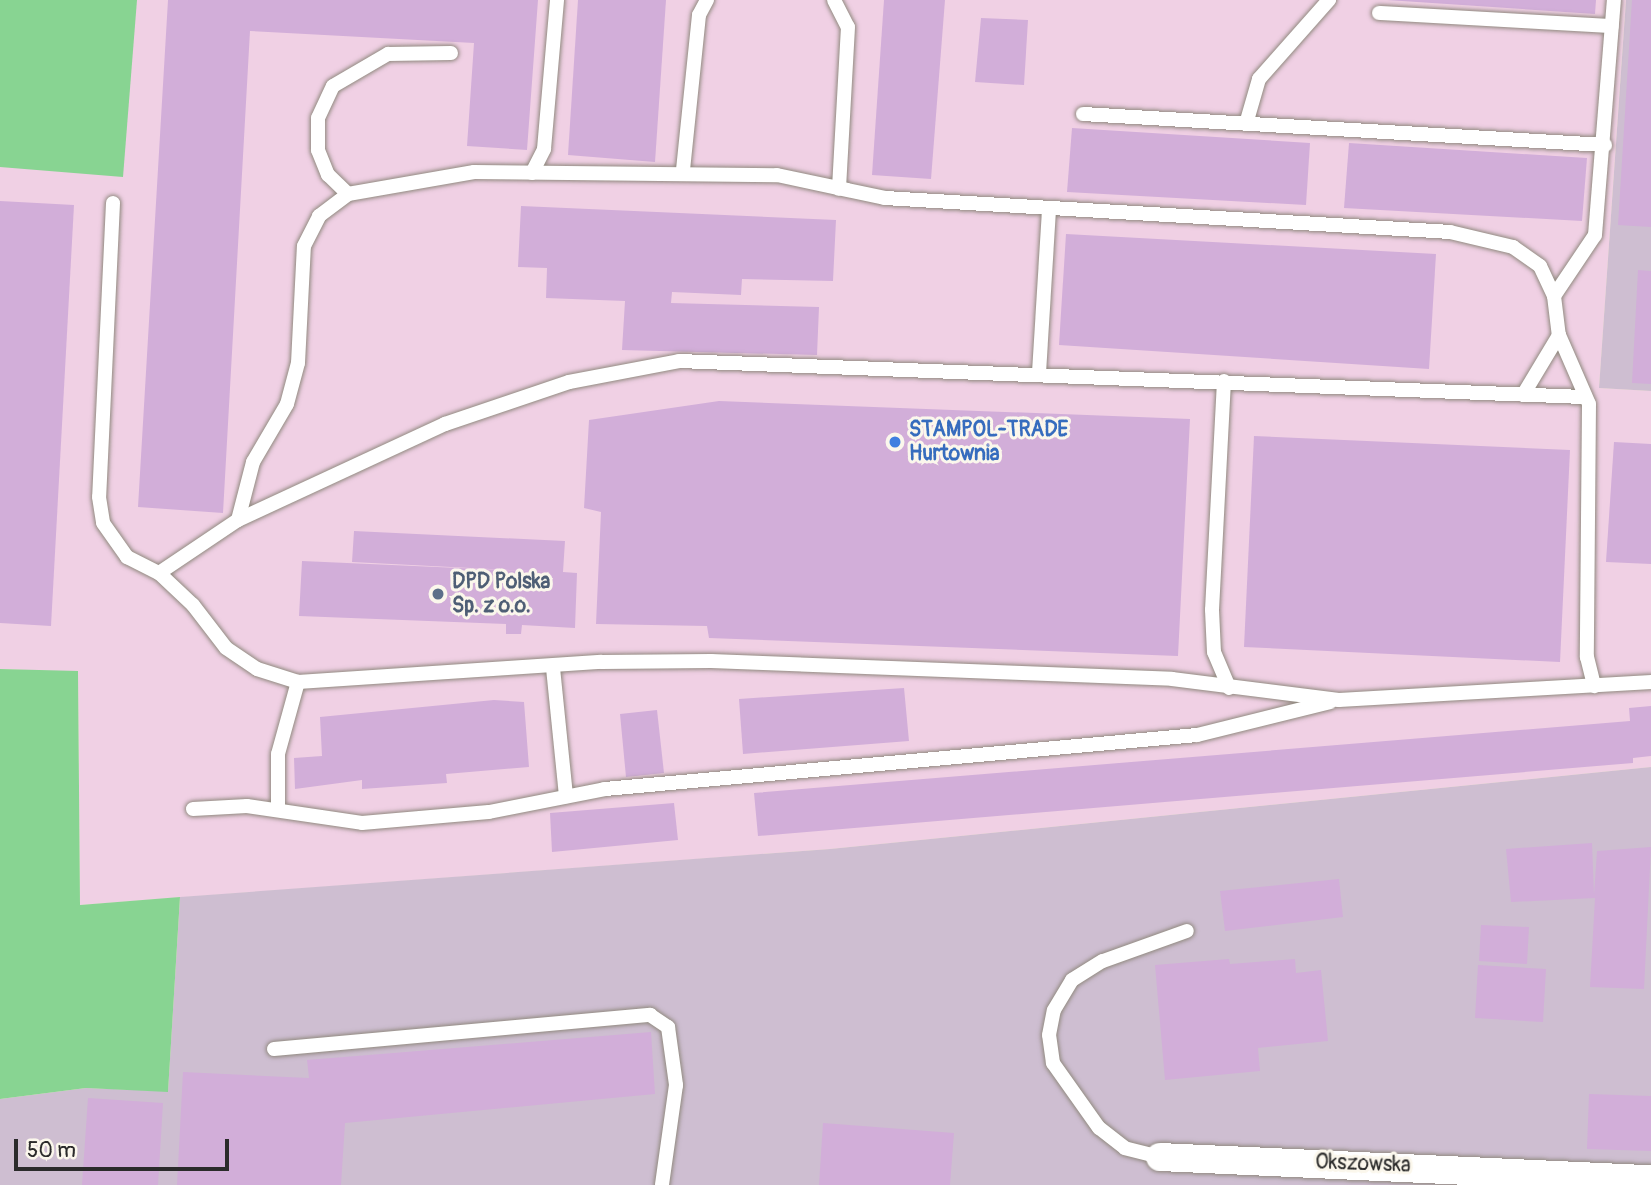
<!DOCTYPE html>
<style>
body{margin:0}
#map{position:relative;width:1651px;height:1185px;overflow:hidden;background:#f7e9d4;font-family:Pangolin,sans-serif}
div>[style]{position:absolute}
.built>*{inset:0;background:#f0d0e4}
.industrial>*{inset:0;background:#cebed1}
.green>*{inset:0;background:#88d492}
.building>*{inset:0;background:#d2aed9}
.roads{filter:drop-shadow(0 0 2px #918a80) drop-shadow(0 0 2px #918a80)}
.lane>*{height:14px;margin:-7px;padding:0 7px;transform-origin:7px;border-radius:7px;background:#fff}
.street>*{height:28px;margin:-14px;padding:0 14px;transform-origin:14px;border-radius:14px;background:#fff}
.dots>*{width:19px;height:19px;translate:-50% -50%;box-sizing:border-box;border:4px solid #fbf7ec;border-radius:50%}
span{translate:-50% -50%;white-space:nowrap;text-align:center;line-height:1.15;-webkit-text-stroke:6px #fbf7ec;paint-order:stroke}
.shop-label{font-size:21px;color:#366cbe;font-weight:700}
.left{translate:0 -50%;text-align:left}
.service-label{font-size:21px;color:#4e5e75;font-weight:700}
.street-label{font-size:21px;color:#2b2b2b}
.scale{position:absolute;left:14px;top:1139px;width:215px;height:32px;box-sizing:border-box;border:4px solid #2b2b2b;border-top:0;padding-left:9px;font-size:21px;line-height:24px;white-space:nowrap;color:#2b2b2b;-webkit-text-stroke:5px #fbf7ec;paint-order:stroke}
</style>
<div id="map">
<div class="built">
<i style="clip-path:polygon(0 0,1626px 0,1599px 388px,1651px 391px,1651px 767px,830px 849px,80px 905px,78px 672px,0 669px)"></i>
</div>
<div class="industrial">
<i style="clip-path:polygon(1626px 0,1651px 0,1651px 391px,1599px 388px)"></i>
<i style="clip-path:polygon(1651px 767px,1651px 1185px,0 1185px,0 1099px,86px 1088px,168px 1091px,180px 897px,830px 849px)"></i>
</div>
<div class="green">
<i style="clip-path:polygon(0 0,137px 0,123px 177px,0 167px)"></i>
<i style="clip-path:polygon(0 669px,78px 671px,80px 905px,180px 897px,168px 1092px,86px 1088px,0 1099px)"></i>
</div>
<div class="building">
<i style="clip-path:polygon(168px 0,538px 0,527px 150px,467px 146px,474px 43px,250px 31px,223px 513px,138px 507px)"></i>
<i style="clip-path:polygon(578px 0,666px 0,655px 162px,568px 155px)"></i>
<i style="clip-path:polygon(884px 0,945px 0,931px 179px,872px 175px)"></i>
<i style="clip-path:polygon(1387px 0,1596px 0,1595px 14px)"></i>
<i style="clip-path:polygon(1632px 0,1651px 0,1651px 227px,1618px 225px)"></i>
<i style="clip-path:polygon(981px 18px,1028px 20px,1024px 85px,975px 82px)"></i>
<i style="clip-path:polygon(1072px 128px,1310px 143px,1306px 205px,1067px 192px)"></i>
<i style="clip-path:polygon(1349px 143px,1587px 158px,1582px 221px,1344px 208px)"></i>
<i style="clip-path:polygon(0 201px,74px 205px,51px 626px,0 623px)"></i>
<i style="clip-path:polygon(521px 206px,836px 220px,833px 281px,742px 279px,741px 295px,672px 292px,671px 303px,819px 307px,817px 355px,622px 350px,625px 301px,546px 298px,547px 268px,518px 267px)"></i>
<i style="clip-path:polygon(1066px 234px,1436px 254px,1429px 369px,1059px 345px)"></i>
<i style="clip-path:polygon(1638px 270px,1651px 271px,1651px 384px,1632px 383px)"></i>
<i style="clip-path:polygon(719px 401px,1190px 419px,1178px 656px,709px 638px,707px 626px,596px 624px,601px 512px,584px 508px,589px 420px)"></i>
<i style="clip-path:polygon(1254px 436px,1570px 450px,1560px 662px,1244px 647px)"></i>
<i style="clip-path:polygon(1614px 442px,1651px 444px,1651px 564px,1606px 562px)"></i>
<i style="clip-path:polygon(354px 531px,565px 541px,563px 572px,577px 573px,575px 628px,522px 625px,521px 634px,506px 634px,506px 624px,299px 616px,302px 561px,550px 572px,352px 562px)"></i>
<i style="clip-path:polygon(904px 688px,909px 741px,743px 754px,739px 699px)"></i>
<i style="clip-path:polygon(494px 700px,524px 702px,529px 767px,446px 774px,447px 783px,362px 789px,362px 780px,295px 789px,294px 758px,322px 756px,320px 717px)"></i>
<i style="clip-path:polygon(1651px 706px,1651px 756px,1633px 758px,1633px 763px,758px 836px,754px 793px,1630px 721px,1629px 708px)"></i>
<i style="clip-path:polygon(657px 710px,664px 773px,626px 777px,620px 714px)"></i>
<i style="clip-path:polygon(674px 803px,678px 840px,552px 852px,550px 813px)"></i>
<i style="clip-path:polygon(1592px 843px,1594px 895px,1597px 851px,1651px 847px,1644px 989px,1590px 987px,1595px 898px,1511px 902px,1506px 849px)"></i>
<i style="clip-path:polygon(1339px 879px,1343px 917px,1225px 931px,1220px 891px)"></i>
<i style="clip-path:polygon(1481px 925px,1529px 927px,1527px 964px,1479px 961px)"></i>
<i style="clip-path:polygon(1229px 959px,1230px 964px,1295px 959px,1296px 973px,1321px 970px,1328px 1041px,1258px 1048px,1260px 1071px,1165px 1080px,1155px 965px)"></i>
<i style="clip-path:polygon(1478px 965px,1546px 969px,1543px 1022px,1475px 1018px)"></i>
<i style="clip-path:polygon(651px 1032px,655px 1094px,345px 1123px,341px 1185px,177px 1185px,183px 1072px,309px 1078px,307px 1060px)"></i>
<i style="clip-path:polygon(1589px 1094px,1651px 1096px,1651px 1151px,1587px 1149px)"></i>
<i style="clip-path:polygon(88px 1098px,163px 1103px,158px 1185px,82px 1185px)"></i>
<i style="clip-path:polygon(823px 1123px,954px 1133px,950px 1185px,819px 1185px)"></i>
</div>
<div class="roads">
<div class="lane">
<i style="left:834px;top:0;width:30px;rotate:63deg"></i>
<i style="left:848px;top:27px;width:162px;rotate:93.2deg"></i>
<i style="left:1379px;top:13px;width:233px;rotate:3.2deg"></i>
<i style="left:1083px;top:114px;width:523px;rotate:3.4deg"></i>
<i style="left:1246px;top:124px;width:47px;rotate:-73.9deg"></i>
<i style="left:1259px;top:79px;width:106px;rotate:-48.5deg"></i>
<i style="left:683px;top:170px;width:156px;rotate:-84.1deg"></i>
<i style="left:699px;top:15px;width:17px;rotate:-62deg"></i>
<i style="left:532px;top:173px;width:27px;rotate:-63deg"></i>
<i style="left:544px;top:149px;width:150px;rotate:-85deg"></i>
<i style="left:348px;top:194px;width:28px;rotate:-136deg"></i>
<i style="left:328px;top:175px;width:27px;rotate:-112deg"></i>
<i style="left:318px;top:150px;width:32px;rotate:-90deg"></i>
<i style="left:318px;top:118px;width:35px;rotate:-65deg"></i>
<i style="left:333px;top:86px;width:64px;rotate:-30.2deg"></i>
<i style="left:388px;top:54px;width:63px;rotate:-0.9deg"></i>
<i style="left:113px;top:203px;width:294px;rotate:92.7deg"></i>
<i style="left:99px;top:497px;width:26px;rotate:81deg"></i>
<i style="left:103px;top:523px;width:42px;rotate:54.8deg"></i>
<i style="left:127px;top:557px;width:36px;rotate:27deg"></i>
<i style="left:159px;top:573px;width:47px;rotate:43.3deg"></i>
<i style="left:193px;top:605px;width:54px;rotate:52.5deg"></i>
<i style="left:226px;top:648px;width:37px;rotate:34deg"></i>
<i style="left:257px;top:669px;width:43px;rotate:17.6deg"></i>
<i style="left:298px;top:682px;width:304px;rotate:-3.8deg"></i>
<i style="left:601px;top:662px;width:110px;rotate:-0.5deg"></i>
<i style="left:711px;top:661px;width:461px;rotate:2.2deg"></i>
<i style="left:1172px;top:679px;width:168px;rotate:7.2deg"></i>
<i style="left:1339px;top:700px;width:313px;rotate:-3.3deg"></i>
<i style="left:1554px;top:296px;width:73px;rotate:-56.1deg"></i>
<i style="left:1595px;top:235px;width:236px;rotate:-85.4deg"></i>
<i style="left:1039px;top:373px;width:165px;rotate:-86.5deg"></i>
<i style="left:1224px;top:381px;width:229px;rotate:93deg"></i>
<i style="left:1212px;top:610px;width:42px;rotate:87.3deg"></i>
<i style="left:1214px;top:652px;width:39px;rotate:67deg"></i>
<i style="left:1523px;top:395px;width:70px;rotate:-59deg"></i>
<i style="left:238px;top:520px;width:228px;rotate:-24.9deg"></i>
<i style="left:445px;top:424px;width:131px;rotate:-18.7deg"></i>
<i style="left:569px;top:382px;width:112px;rotate:-10.8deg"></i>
<i style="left:679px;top:361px;width:907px;rotate:2.28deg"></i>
<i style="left:159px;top:573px;width:95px;rotate:-33.9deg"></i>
<i style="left:238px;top:520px;width:60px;rotate:-75.5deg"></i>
<i style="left:253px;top:462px;width:67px;rotate:-59.6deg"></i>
<i style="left:287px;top:404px;width:42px;rotate:-75deg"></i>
<i style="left:298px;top:363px;width:117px;rotate:-87.1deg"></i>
<i style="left:304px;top:246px;width:34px;rotate:-63deg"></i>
<i style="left:319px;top:216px;width:36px;rotate:-37deg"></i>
<i style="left:348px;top:194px;width:128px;rotate:-9.9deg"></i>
<i style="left:474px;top:172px;width:303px;rotate:0.6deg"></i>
<i style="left:777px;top:175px;width:110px;rotate:12deg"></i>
<i style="left:885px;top:198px;width:566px;rotate:3.44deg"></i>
<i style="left:1450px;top:232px;width:65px;rotate:13.4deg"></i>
<i style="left:1513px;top:247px;width:33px;rotate:35deg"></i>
<i style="left:1540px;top:266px;width:33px;rotate:65deg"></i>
<i style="left:1554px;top:296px;width:39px;rotate:83deg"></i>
<i style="left:1559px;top:335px;width:75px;rotate:66.5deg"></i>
<i style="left:1589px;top:404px;width:253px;rotate:90.5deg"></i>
<i style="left:1587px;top:657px;width:30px;rotate:76deg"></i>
<i style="left:553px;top:668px;width:129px;rotate:84.2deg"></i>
<i style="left:193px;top:809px;width:54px;rotate:-3.2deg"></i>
<i style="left:247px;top:806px;width:116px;rotate:8.4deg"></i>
<i style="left:362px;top:823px;width:127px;rotate:-5deg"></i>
<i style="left:489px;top:812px;width:118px;rotate:-11.2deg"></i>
<i style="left:605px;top:789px;width:594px;rotate:-5.21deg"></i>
<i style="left:1197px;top:735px;width:137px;rotate:-13.9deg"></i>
<i style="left:278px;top:809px;width:55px;rotate:-90deg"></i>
<i style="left:278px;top:754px;width:75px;rotate:-74.5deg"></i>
<i style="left:274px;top:1049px;width:378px;rotate:-5.2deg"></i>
<i style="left:650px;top:1015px;width:22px;rotate:34deg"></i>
<i style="left:668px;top:1027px;width:59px;rotate:82.1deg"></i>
<i style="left:676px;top:1085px;width:101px;rotate:98deg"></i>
<i style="left:1160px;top:1157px;width:36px;rotate:-166deg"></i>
<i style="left:1125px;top:1148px;width:33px;rotate:-142deg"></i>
<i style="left:1099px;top:1128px;width:80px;rotate:-125.3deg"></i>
<i style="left:1053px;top:1063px;width:28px;rotate:-98deg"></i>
<i style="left:1049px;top:1035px;width:25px;rotate:-79deg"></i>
<i style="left:1054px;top:1010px;width:35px;rotate:-59deg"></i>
<i style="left:1072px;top:980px;width:36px;rotate:-32deg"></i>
<i style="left:1103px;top:961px;width:89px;rotate:-19.7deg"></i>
</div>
<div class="street">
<i style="left:1160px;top:1157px;width:491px;rotate:2.6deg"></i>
</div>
</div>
<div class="dots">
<i style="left:895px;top:442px;background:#3f7fe0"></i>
<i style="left:438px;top:594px;background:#5c6f8a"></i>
</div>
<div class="shop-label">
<span class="left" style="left:909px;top:442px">STAMPOL-TRADE<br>Hurtownia</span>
</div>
<div class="service-label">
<span class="left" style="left:452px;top:594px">DPD Polska<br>Sp. z o.o.</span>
</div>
<div class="street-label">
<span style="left:1363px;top:1164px;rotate:2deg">Okszowska</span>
</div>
<div class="scale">50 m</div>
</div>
